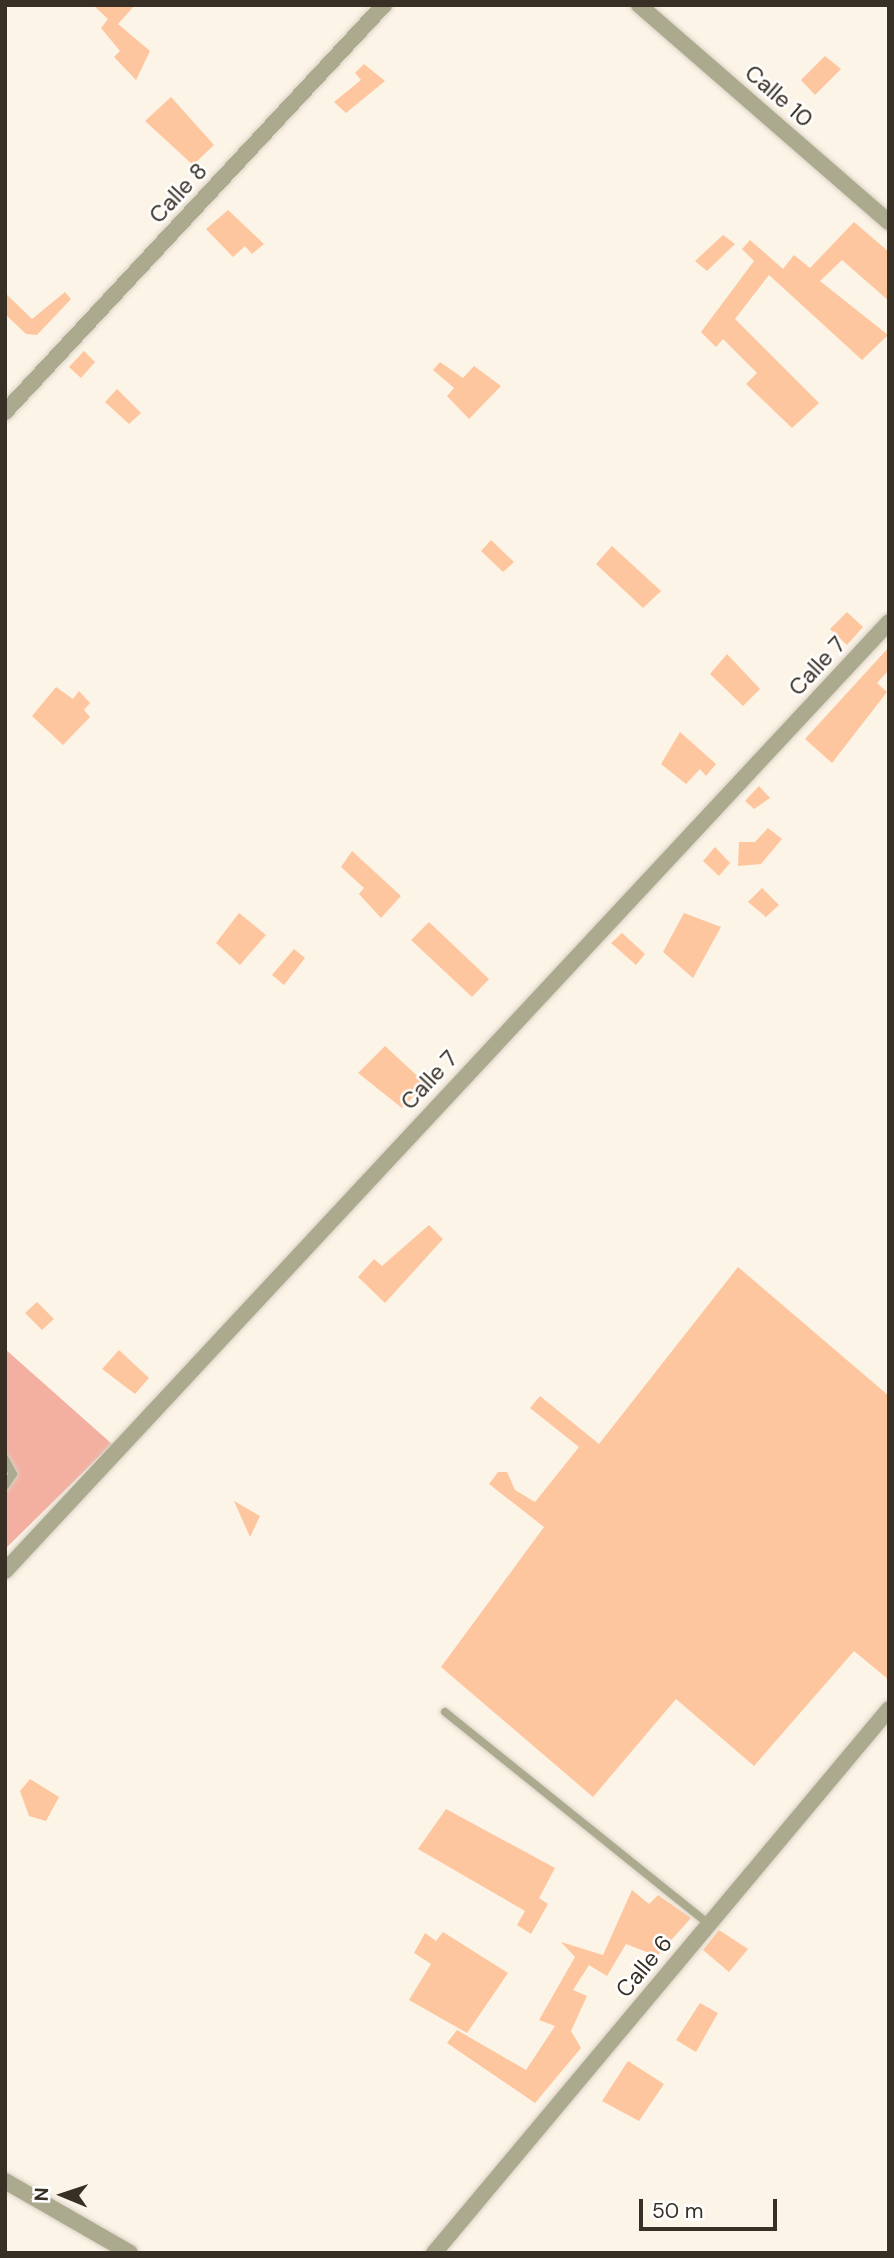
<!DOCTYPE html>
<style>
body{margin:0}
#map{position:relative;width:894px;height:2258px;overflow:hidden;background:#fcf4e7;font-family:"DM Sans",sans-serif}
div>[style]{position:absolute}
.green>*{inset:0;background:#f3b0a1}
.building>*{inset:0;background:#fec69e}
.roads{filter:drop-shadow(0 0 2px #d9d1c4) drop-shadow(0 0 2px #d9d1c4)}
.service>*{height:8px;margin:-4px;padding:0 4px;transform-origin:4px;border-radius:4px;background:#abaa8f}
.minor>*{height:16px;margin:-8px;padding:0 8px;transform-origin:8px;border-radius:8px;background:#abaa8f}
span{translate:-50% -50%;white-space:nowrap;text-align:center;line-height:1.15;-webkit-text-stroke:5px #fff;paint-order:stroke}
.street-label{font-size:23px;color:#383024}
.frame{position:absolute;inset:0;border:7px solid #383024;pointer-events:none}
.north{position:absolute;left:28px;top:2160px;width:70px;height:70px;-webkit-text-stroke:5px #fff;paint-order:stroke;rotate:272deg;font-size:19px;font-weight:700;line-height:28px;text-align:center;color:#383024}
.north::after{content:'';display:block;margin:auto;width:24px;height:32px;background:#383024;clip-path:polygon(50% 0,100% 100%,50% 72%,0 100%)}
.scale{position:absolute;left:639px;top:2199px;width:138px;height:32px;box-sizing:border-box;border:4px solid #383024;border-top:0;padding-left:9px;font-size:21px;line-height:24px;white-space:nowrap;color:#383024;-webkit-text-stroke:5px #fff;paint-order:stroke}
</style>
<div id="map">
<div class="green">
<i style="clip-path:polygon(5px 1349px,112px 1444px,5px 1549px)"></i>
</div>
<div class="building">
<i style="clip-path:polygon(93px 5px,135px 5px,118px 24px,150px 51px,136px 80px,114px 57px,120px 51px,101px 28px,108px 19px)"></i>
<i style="clip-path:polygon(825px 56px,841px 69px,815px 95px,801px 80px)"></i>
<i style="clip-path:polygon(364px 64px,385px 81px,346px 113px,334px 102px,361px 80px,355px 73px)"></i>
<i style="clip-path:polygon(171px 97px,214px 145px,193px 165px,145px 121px)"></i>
<i style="clip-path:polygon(228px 210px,264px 244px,252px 254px,245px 246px,233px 257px,206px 229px)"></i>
<i style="clip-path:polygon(854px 222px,889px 252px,889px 301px,842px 260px,820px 281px,888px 335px,862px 360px,769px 275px,735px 319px,819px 403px,792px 428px,746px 384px,757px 373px,723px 339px,716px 347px,701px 332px,754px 261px,742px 249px,750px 240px,783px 269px,794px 255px,810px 268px)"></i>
<i style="clip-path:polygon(723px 235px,735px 244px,707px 271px,695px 261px)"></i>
<i style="clip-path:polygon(65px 292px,71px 299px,37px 335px,26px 334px,5px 314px,5px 293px,32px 319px)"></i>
<i style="clip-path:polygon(84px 351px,95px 362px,81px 378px,69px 367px)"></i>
<i style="clip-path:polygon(440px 362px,463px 378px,474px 366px,501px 386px,469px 419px,447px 396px,454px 388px,433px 370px)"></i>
<i style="clip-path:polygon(117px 389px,141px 413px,129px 424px,105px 402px)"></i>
<i style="clip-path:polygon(491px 540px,514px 562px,503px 572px,481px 551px)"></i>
<i style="clip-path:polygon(612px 546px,661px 591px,643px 608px,596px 564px)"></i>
<i style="clip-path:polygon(847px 612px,863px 627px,847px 645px,830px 629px)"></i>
<i style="clip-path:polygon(889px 647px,889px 670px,877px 683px,887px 692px,832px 763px,805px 739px)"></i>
<i style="clip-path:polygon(727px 654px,760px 689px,743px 706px,710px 674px)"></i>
<i style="clip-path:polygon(56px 687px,73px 699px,79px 691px,90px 703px,84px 710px,90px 717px,63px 745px,32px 716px)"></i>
<i style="clip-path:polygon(680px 732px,716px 764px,706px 776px,700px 769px,686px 784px,661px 764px)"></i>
<i style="clip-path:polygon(759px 786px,770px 798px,754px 809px,745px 801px)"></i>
<i style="clip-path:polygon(768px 828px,782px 839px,761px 864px,738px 866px,739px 842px,755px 842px)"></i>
<i style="clip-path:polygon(715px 847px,730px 863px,719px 876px,703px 861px)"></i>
<i style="clip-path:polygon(352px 851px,401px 896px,381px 918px,359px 894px,364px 888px,341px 867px)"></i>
<i style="clip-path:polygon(762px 888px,779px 905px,766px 917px,748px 902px)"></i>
<i style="clip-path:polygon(239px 913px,266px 935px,240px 965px,216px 943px)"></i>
<i style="clip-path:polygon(684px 913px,721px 927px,693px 978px,663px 952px)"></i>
<i style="clip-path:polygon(429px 922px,489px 979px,472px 997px,411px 940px)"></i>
<i style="clip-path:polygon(622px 933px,645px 954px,636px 965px,611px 943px)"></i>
<i style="clip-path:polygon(294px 949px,305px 958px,284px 985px,272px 975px)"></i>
<i style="clip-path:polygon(385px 1046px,426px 1084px,402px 1108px,358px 1073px)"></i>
<i style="clip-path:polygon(429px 1225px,443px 1239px,385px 1303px,358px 1277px,374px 1259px,382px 1266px)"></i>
<i style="clip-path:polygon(738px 1267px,889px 1396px,889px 1680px,854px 1651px,754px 1766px,676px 1699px,593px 1797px,441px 1667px,544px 1527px,489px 1484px,498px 1472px,507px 1472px,515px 1490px,535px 1502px,579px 1447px,530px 1408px,540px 1396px,599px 1444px)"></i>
<i style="clip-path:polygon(37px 1302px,54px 1319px,42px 1330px,25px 1313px)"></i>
<i style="clip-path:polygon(119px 1350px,149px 1378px,135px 1394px,102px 1369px)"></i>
<i style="clip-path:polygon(234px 1501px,260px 1516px,250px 1537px)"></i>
<i style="clip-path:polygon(30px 1779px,59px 1797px,46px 1821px,29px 1816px,20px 1791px)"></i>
<i style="clip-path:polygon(446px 1809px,555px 1868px,539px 1898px,548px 1904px,531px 1934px,517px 1925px,525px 1911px,418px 1849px)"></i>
<i style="clip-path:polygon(632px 1890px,649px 1904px,658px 1895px,691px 1918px,657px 1956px,626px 1944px,607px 1976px,589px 1965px,573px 1990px,587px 1996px,571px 2031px,581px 2048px,535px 2103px,447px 2043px,457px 2030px,526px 2070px,555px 2026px,539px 2020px,575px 1957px,561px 1942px,603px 1955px)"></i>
<i style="clip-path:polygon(719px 1930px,748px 1949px,729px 1972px,703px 1950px)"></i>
<i style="clip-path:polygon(443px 1932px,508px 1973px,467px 2033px,409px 2000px,431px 1964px,414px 1953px,425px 1933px,436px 1941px)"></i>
<i style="clip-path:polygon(700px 2003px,718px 2013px,696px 2052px,676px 2040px)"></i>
<i style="clip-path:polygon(628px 2061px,664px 2084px,639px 2121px,602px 2101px)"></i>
</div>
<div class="roads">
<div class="service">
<i style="left:5px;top:1459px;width:17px;rotate:62deg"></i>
<i style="left:13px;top:1474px;width:14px;rotate:124deg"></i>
<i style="left:445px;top:1712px;width:339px;rotate:38.8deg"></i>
</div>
<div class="minor">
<i style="left:639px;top:5px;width:331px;rotate:41deg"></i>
<i style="left:5px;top:412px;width:556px;rotate:-47.04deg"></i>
<i style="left:5px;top:1571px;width:1297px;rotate:-47.03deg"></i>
<i style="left:5px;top:2181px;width:144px;rotate:29.9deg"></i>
<i style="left:434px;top:2253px;width:709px;rotate:-50.09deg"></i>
</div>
</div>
<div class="street-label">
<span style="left:779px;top:96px;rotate:41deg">Calle 10</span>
<span style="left:178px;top:193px;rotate:-47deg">Calle 8</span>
<span style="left:817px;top:666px;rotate:-47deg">Calle 7</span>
<span style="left:429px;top:1080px;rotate:-47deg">Calle 7</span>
<span style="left:644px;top:1966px;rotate:-50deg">Calle 6</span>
</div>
<div class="frame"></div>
<div class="north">N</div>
<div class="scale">50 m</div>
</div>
